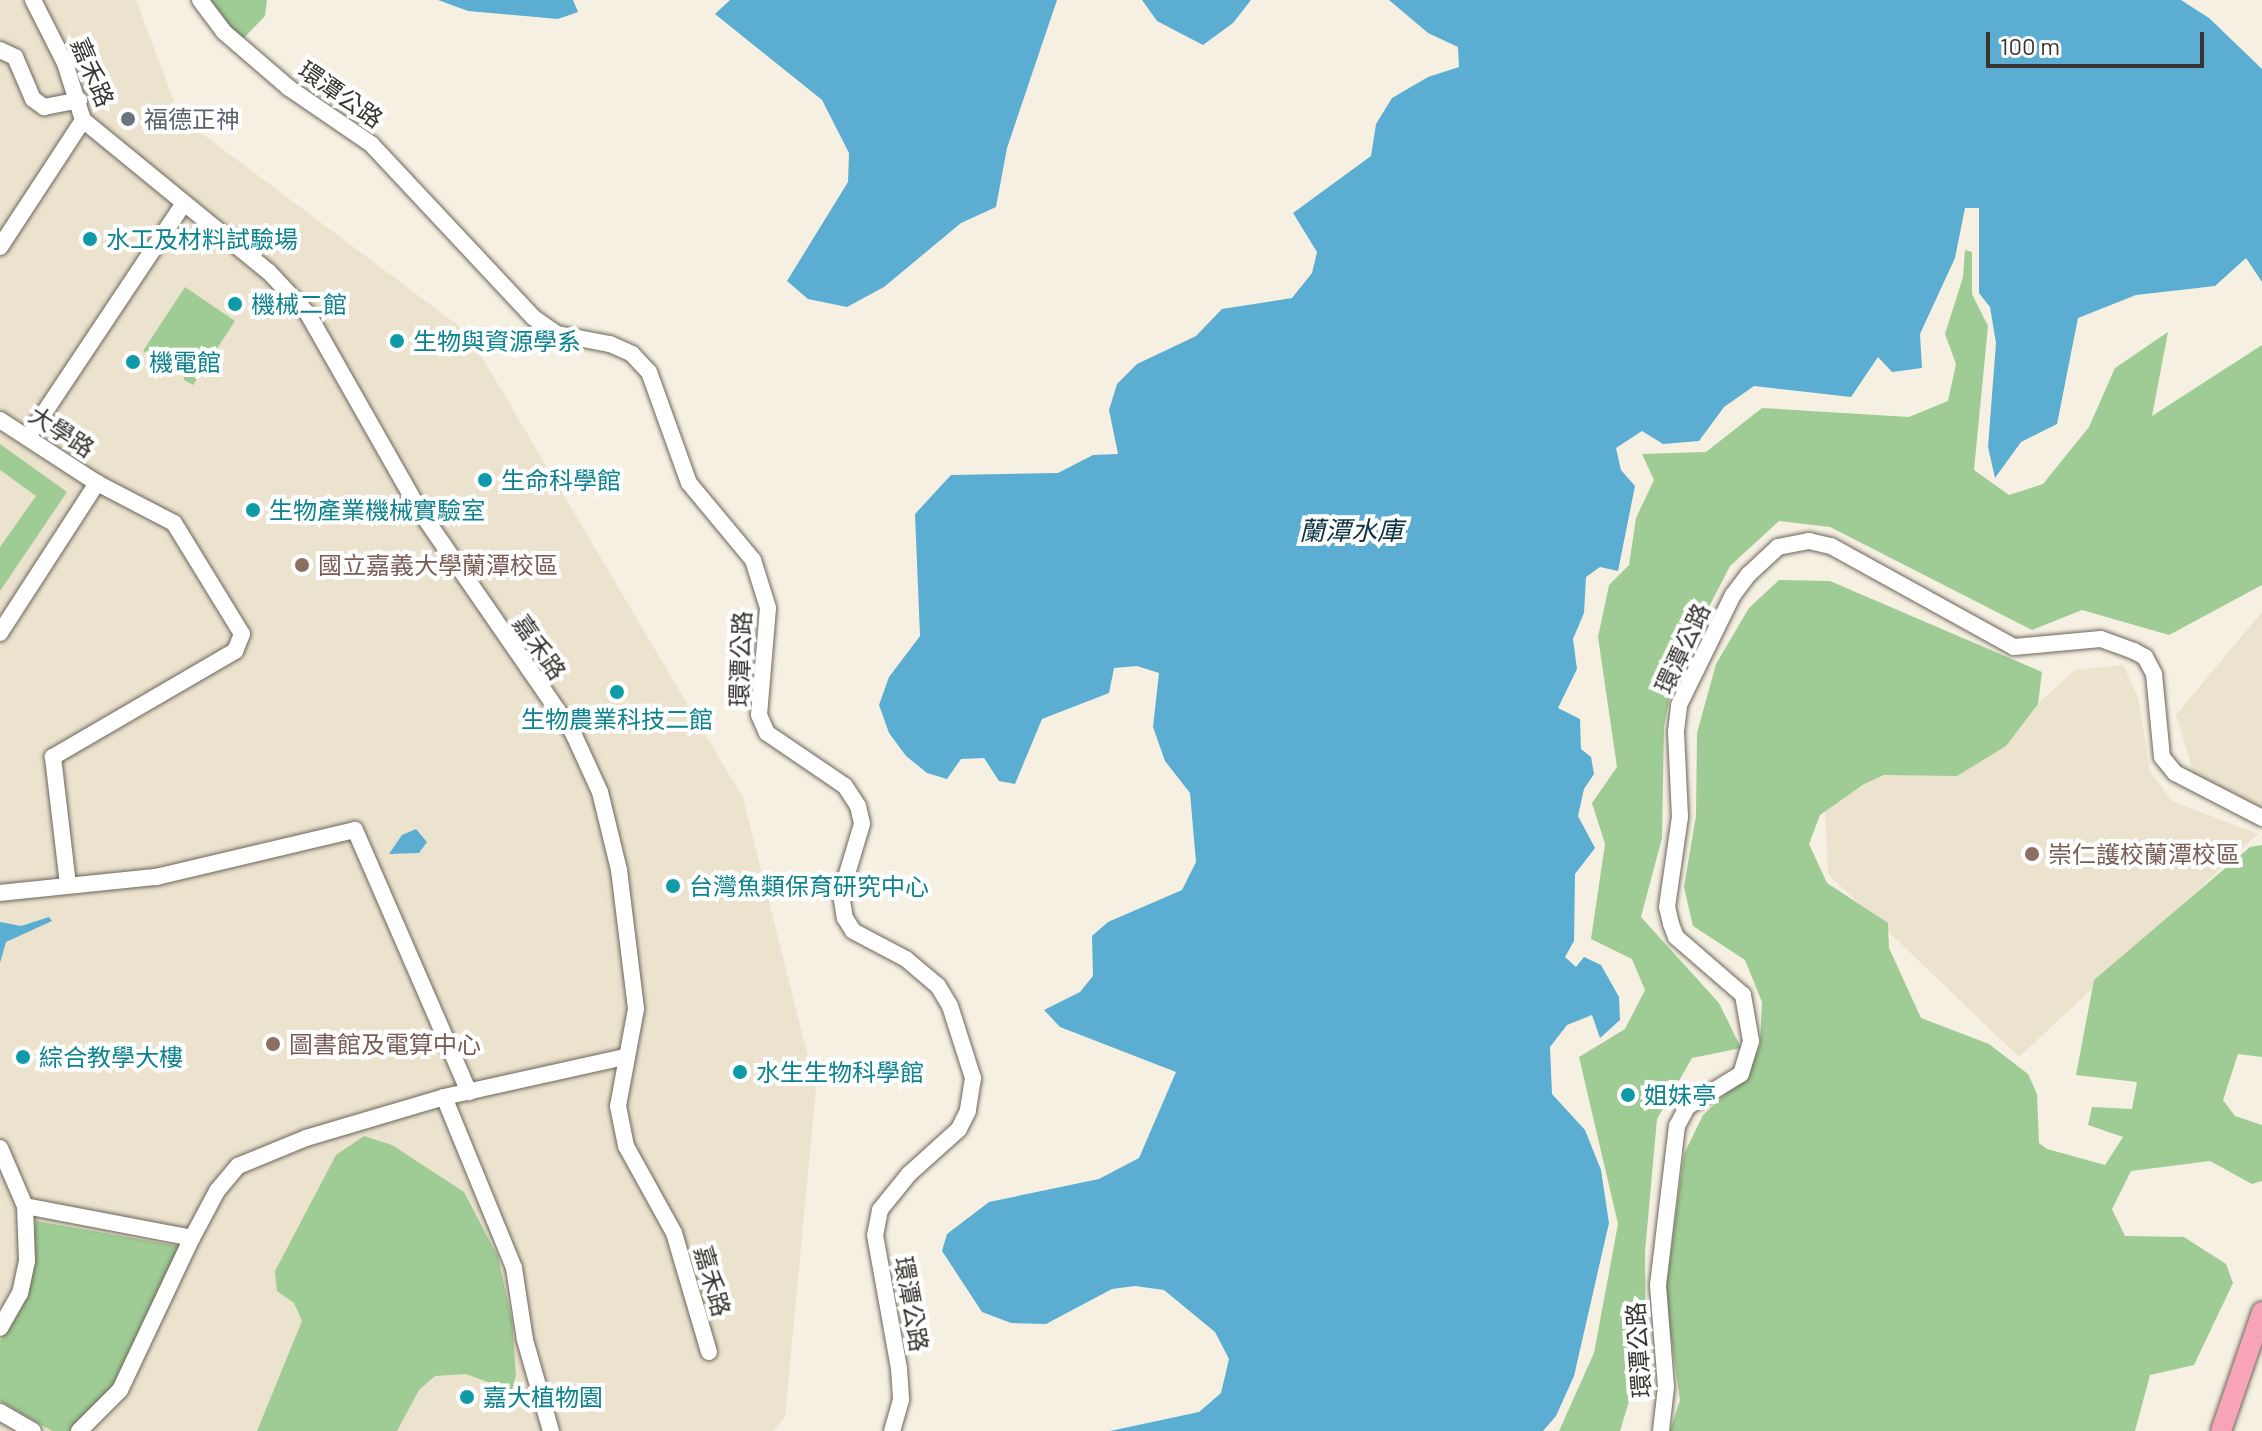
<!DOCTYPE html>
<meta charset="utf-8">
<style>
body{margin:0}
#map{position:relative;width:2262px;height:1431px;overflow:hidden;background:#f6f0e2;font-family:Barlow,"Noto Sans TC",sans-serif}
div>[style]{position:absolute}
.built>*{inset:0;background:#ece3cf}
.green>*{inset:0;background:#9fcc94}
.water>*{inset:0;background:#5baed2}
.roads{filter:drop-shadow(0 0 2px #6b665a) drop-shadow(0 0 2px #6b665a)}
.minor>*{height:16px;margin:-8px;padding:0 8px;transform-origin:8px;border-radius:8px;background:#fff}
.major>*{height:20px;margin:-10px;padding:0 10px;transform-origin:10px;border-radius:10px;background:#f7a4b9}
.dots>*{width:22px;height:22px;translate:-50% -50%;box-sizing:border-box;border:4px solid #fff;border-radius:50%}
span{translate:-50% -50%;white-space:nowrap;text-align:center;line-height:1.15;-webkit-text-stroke:8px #fff;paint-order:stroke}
.street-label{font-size:24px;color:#383530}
.worship-label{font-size:24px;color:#5b616d}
.left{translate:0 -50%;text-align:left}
.culture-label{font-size:24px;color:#0d838f}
.education-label{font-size:24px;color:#785e54}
.water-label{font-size:26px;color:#0b3241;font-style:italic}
.scale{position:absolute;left:1986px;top:32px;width:218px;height:36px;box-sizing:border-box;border:4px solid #383530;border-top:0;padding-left:10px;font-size:24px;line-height:28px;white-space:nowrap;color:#383530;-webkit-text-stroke:6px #fff;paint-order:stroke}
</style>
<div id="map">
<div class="built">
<i style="clip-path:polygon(0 0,136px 0,180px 117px,467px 332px,743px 798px,816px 1088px,785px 1417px,773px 1431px,0 1431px)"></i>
<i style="clip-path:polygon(2262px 612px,2262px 808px,2194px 774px,2176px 715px)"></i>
<i style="clip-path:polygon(2123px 665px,2138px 697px,2150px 771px,2172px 801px,2258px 834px,2019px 1057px,1828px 874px,1825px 812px,1864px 778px,1968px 767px,2075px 670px)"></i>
</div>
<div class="green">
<i style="clip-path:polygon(209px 0,267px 0,265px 16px,240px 42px)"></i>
<i style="clip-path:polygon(1965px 250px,1972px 252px,1972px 294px,1988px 326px,1974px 470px,2009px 495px,2043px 484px,2089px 427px,2115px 368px,2168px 332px,2152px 416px,2262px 345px,2262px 585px,2169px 635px,2082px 610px,2032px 630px,1830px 527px,1779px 521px,1730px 566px,1674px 675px,1664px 727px,1662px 838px,1641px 917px,1719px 1003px,1741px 1048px,1692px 1058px,1657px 1119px,1645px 1252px,1646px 1373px,1631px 1395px,1620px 1431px,1559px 1431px,1594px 1353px,1618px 1224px,1579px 1057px,1625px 1029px,1645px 990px,1632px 959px,1591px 939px,1605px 844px,1592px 803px,1617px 767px,1598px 637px,1609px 585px,1629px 565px,1636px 518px,1654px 480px,1642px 454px,1706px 452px,1762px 408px,1909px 417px,1948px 401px,1956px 364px,1945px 334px,1963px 277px)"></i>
<i style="clip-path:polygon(185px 287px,235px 321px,193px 385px,184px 380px,182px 368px,165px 355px,152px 357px,143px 351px)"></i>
<i style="clip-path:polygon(0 444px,67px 492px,0 591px,0 547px,36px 496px,0 470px)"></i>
<i style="clip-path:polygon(1779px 580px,1830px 581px,2042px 672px,2038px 704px,2006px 746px,1957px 776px,1884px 775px,1864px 784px,1820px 815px,1809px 844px,1827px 883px,1888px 923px,1889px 948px,1921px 1018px,1989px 1044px,2028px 1074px,2037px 1094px,2039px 1143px,2047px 1149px,2105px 1165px,2123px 1137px,2088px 1125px,2092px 1107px,2132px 1109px,2137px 1082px,2076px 1075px,2094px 980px,2250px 847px,2262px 845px,2262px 1057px,2238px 1054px,2223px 1100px,2235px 1116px,2262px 1125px,2262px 1181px,2252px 1184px,2210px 1161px,2131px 1171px,2112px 1209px,2125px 1236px,2184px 1237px,2226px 1264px,2233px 1283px,2194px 1365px,2150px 1375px,2135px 1431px,1670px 1431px,1680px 1400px,1665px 1296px,1684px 1154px,1703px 1115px,1749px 1072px,1760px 1045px,1762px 1002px,1745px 960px,1693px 926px,1684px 887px,1696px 816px,1697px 733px,1716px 664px,1749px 608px)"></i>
<i style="clip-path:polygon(364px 1136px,392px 1145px,464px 1192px,498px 1257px,512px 1321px,516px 1375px,510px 1398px,496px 1385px,466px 1374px,435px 1376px,419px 1390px,397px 1431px,257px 1431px,302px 1321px,294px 1303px,277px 1291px,275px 1271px,336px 1155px)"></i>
<i style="clip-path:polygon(36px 1221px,183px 1247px,115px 1389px,71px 1431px,52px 1431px,0 1401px,0 1341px,25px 1298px)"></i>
</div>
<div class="water">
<i style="clip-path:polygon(438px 0,573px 0,578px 12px,558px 19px,468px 11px)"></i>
<i style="clip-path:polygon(730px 0,1057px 0,1007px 148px,996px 207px,961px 223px,884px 287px,847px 307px,808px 299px,787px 281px,848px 182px,849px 153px,822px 100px,715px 14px)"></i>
<i style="clip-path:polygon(1142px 0,1251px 0,1233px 23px,1203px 45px,1157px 21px)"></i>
<i style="clip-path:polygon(1389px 0,2181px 0,2209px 18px,2262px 69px,2262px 282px,2246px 258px,2215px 286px,2136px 295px,2078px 318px,2057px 424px,2021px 442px,1995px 478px,1988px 447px,1996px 343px,1990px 307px,1979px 293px,1979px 208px,1965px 208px,1955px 258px,1920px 334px,1922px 368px,1892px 372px,1878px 357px,1851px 397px,1754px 386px,1724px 407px,1699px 441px,1663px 444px,1642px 431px,1616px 448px,1621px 470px,1635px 486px,1618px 571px,1600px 567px,1586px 577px,1584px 613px,1573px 639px,1577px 669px,1558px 708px,1580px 719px,1581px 749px,1591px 757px,1594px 774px,1584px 789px,1578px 816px,1595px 848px,1575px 874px,1574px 941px,1565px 957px,1576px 967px,1584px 957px,1601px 965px,1619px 997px,1620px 1020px,1600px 1038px,1592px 1015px,1567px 1025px,1550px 1047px,1552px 1094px,1585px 1130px,1601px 1170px,1609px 1223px,1574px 1376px,1556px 1416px,1543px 1431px,1110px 1431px,1199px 1412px,1221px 1393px,1229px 1359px,1215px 1332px,1164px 1290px,1135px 1286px,1112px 1289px,1046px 1324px,1011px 1323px,982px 1312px,942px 1251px,947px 1234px,989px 1202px,1099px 1179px,1139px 1158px,1176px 1072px,1060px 1027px,1044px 1010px,1080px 992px,1093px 976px,1092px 936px,1108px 922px,1182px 890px,1196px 862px,1190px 793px,1165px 761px,1153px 727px,1159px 673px,1137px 666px,1114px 668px,1109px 693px,1042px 719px,1015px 784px,999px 781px,984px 758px,961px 759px,947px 779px,927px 773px,906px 756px,889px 733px,879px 705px,889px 677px,920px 636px,915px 514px,951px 475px,1058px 473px,1093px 455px,1118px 454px,1109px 410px,1117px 384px,1137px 364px,1196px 336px,1222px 309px,1292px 298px,1312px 273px,1317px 252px,1293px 213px,1371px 156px,1376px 124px,1392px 98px,1428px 77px,1459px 67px,1458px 47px,1428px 33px)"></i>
<i style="clip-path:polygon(416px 829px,427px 842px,419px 853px,389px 854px,402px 835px)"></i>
<i style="clip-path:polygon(49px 917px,52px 921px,6px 942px,0 963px,0 922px,21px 926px)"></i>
</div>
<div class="roads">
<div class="minor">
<i style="left:33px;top:0;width:71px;rotate:63.1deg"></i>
<i style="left:65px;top:63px;width:60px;rotate:72.5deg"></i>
<i style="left:83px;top:120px;width:240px;rotate:39.3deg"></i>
<i style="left:269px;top:272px;width:57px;rotate:47.1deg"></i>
<i style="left:308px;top:314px;width:227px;rotate:60.4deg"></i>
<i style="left:420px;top:511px;width:270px;rotate:55.4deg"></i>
<i style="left:573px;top:733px;width:65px;rotate:65.4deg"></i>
<i style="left:600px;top:792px;width:80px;rotate:76.3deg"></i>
<i style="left:619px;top:870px;width:140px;rotate:83deg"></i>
<i style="left:636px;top:1009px;width:99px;rotate:100.5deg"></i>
<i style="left:618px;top:1106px;width:41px;rotate:78.7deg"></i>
<i style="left:626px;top:1146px;width:99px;rotate:61.1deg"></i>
<i style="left:674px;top:1233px;width:124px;rotate:73.6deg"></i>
<i style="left:200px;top:0;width:40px;rotate:53deg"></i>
<i style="left:224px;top:32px;width:86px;rotate:40.7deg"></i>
<i style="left:289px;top:88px;width:99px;rotate:34.3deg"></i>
<i style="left:371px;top:144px;width:238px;rotate:46.9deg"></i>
<i style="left:534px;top:318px;width:28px;rotate:35deg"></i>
<i style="left:557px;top:334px;width:54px;rotate:10.7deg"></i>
<i style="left:610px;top:344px;width:24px;rotate:24deg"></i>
<i style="left:632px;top:354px;width:25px;rotate:47deg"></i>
<i style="left:649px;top:372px;width:118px;rotate:70.2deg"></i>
<i style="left:689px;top:483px;width:100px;rotate:50.3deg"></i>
<i style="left:753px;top:560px;width:50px;rotate:72.6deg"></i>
<i style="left:768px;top:608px;width:107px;rotate:94.8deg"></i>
<i style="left:759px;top:715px;width:20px;rotate:66deg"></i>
<i style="left:767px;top:733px;width:94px;rotate:34.2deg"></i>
<i style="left:845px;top:786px;width:24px;rotate:57deg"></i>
<i style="left:858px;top:806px;width:18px;rotate:77deg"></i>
<i style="left:862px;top:824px;width:73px;rotate:106.7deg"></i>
<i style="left:841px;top:894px;width:24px;rotate:81deg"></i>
<i style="left:845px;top:918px;width:15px;rotate:58deg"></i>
<i style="left:853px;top:931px;width:60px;rotate:27.8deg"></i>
<i style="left:906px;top:959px;width:42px;rotate:40.2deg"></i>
<i style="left:938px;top:986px;width:23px;rotate:59deg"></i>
<i style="left:950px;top:1006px;width:76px;rotate:72.3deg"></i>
<i style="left:973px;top:1078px;width:33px;rotate:99deg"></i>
<i style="left:968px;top:1111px;width:20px;rotate:117deg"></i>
<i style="left:959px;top:1129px;width:67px;rotate:138deg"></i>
<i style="left:909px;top:1174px;width:46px;rotate:128.9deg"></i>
<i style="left:880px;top:1210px;width:25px;rotate:101deg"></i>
<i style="left:875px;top:1235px;width:136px;rotate:79.8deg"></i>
<i style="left:899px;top:1369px;width:31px;rotate:86deg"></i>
<i style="left:901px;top:1400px;width:32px;rotate:106deg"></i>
<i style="left:0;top:50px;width:17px;rotate:25deg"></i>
<i style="left:15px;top:57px;width:46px;rotate:66.8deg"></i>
<i style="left:33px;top:99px;width:14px;rotate:36deg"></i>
<i style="left:44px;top:107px;width:36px;rotate:-11deg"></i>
<i style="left:0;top:247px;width:152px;rotate:-56.8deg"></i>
<i style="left:0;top:420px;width:116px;rotate:33deg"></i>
<i style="left:97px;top:483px;width:87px;rotate:27.5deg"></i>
<i style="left:174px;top:523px;width:130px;rotate:58.5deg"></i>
<i style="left:242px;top:634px;width:18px;rotate:112deg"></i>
<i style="left:235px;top:651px;width:211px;rotate:149.8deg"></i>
<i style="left:53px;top:757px;width:128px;rotate:83.3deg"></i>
<i style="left:28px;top:437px;width:281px;rotate:-56.3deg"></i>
<i style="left:0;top:633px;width:179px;rotate:-57.1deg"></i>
<i style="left:0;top:893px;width:157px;rotate:-5.9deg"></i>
<i style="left:156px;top:877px;width:204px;rotate:-13.3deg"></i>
<i style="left:355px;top:830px;width:286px;rotate:66.5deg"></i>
<i style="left:444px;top:1097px;width:185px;rotate:67.7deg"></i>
<i style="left:514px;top:1268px;width:73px;rotate:81.3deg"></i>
<i style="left:525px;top:1340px;width:95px;rotate:74.1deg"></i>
<i style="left:0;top:1148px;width:63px;rotate:66.7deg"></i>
<i style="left:25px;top:1206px;width:55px;rotate:87.9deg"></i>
<i style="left:27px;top:1261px;width:33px;rotate:102deg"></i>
<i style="left:20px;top:1293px;width:40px;rotate:119.7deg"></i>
<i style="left:25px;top:1206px;width:170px;rotate:10.8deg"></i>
<i style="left:192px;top:1238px;width:53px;rotate:-62deg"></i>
<i style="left:217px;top:1191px;width:33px;rotate:-50deg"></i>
<i style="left:238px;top:1166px;width:74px;rotate:-22.4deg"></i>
<i style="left:306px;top:1138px;width:144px;rotate:-16.5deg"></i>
<i style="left:444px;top:1097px;width:185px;rotate:-12.5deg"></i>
<i style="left:0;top:1412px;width:38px;rotate:30deg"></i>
<i style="left:79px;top:1431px;width:58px;rotate:-45deg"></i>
<i style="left:120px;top:1390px;width:168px;rotate:-64.7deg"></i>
<i style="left:1661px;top:1431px;width:44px;rotate:-83.5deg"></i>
<i style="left:1666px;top:1387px;width:102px;rotate:-94.5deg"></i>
<i style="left:1658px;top:1285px;width:160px;rotate:-83.2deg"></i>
<i style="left:1677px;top:1126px;width:21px;rotate:-62deg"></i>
<i style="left:1687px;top:1107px;width:63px;rotate:-31.4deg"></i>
<i style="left:1741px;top:1074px;width:34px;rotate:-73deg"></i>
<i style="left:1751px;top:1041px;width:47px;rotate:-99.9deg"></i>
<i style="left:1743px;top:995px;width:89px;rotate:-139.1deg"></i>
<i style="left:1676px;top:937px;width:14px;rotate:-111deg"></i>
<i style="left:1671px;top:924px;width:17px;rotate:-103deg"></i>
<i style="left:1667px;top:907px;width:91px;rotate:-81.8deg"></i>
<i style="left:1680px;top:817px;width:86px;rotate:-92.7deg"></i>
<i style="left:1676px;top:731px;width:26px;rotate:-83deg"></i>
<i style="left:1679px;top:705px;width:123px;rotate:-63.9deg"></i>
<i style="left:1733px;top:595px;width:25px;rotate:-53deg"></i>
<i style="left:1748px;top:575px;width:41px;rotate:-43deg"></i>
<i style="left:1778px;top:547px;width:32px;rotate:-11deg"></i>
<i style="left:1809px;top:541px;width:23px;rotate:13deg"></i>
<i style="left:1831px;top:546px;width:209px;rotate:28.9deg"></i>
<i style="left:2014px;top:647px;width:87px;rotate:-5.3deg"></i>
<i style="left:2101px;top:639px;width:35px;rotate:20deg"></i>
<i style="left:2134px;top:651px;width:13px;rotate:29deg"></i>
<i style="left:2145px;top:657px;width:19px;rotate:62deg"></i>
<i style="left:2154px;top:674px;width:83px;rotate:84.5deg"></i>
<i style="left:2162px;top:757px;width:21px;rotate:51deg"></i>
<i style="left:2175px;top:773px;width:98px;rotate:27.3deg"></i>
</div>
<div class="major">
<i style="left:2221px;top:1431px;width:126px;rotate:-71deg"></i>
</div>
</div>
<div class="dots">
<i style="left:128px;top:119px;background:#6b7280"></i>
<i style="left:90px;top:239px;background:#0f9aa8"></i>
<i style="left:235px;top:304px;background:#0f9aa8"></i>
<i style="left:397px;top:341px;background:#0f9aa8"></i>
<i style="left:133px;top:362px;background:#0f9aa8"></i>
<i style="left:485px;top:480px;background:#0f9aa8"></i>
<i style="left:253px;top:510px;background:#0f9aa8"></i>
<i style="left:302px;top:565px;background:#8d6e63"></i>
<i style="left:617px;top:692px;background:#0f9aa8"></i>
<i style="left:2032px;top:854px;background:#8d6e63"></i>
<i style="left:673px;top:886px;background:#0f9aa8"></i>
<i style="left:273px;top:1044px;background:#8d6e63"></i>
<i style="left:23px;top:1057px;background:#0f9aa8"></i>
<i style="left:740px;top:1072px;background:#0f9aa8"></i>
<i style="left:1628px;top:1095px;background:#0f9aa8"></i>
<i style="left:467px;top:1397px;background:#0f9aa8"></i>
</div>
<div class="street-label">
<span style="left:93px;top:72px;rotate:67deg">嘉禾路</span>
<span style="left:341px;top:94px;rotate:35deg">環潭公路</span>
<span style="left:62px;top:431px;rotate:33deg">大學路</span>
<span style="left:540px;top:647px;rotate:55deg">嘉禾路</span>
<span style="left:1682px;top:648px;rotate:-65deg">環潭公路</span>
<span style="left:740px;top:659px;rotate:-88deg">環潭公路</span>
<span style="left:713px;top:1281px;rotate:74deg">嘉禾路</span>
<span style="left:912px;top:1304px;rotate:80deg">環潭公路</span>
<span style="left:1638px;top:1350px;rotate:-94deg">環潭公路</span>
</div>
<div class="worship-label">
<span class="left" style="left:144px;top:119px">福德正神</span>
</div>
<div class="culture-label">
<span class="left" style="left:106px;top:239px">水工及材料試驗場</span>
<span class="left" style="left:251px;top:304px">機械二館</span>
<span class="left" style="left:413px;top:341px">生物與資源學系</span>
<span class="left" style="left:149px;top:362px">機電館</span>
<span class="left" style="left:501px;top:480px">生命科學館</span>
<span class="left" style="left:269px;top:510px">生物產業機械實驗室</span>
<span style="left:617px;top:719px">生物農業科技二館</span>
<span class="left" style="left:689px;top:886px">台灣魚類保育研究中心</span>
<span class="left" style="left:39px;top:1057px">綜合教學大樓</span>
<span class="left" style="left:756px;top:1072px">水生生物科學館</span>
<span class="left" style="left:1644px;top:1095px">姐妹亭</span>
<span class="left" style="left:483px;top:1397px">嘉大植物園</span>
</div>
<div class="education-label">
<span class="left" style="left:318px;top:565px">國立嘉義大學蘭潭校區</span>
<span class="left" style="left:2048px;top:854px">崇仁護校蘭潭校區</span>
<span class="left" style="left:289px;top:1044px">圖書館及電算中心</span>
</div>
<div class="water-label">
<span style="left:1351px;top:530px">蘭潭水庫</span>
</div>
<div class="scale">100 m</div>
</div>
